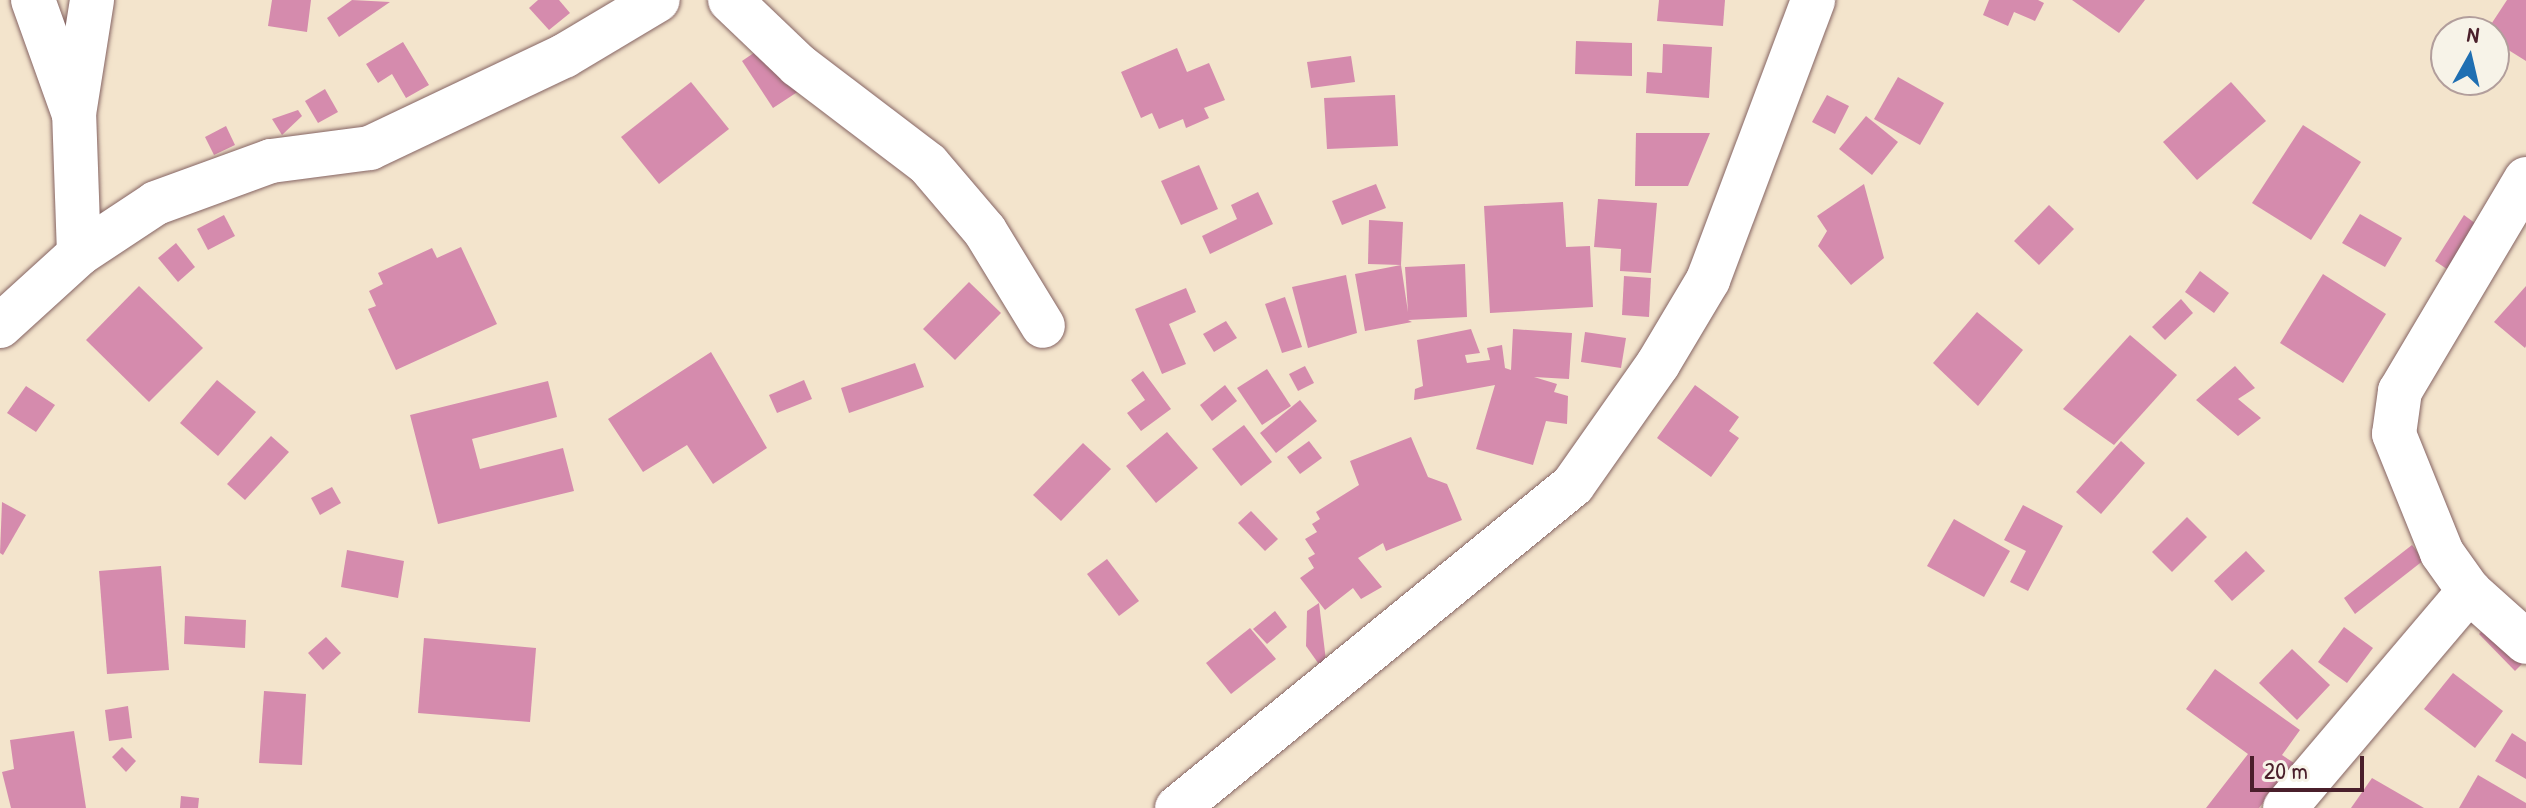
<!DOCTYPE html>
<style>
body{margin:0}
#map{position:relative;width:2526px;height:808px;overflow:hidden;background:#f3e4cc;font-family:"Patrick Hand",sans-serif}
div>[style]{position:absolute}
.building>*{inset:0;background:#d58bad}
.roads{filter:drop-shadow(0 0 2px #856463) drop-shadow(0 0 2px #856463)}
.street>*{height:44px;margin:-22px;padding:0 22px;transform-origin:22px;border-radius:22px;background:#fff}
span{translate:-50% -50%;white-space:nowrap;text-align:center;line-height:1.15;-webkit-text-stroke:8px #f7f3e8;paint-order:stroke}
.north{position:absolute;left:2430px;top:16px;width:80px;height:80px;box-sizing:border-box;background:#f7f3e8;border:2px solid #b29e9c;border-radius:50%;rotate:8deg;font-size:22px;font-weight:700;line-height:32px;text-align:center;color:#4a1f2b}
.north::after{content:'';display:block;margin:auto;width:28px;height:36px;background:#1f6fb2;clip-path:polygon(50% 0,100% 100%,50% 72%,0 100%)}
.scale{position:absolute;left:2250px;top:756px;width:114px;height:36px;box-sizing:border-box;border:4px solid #4a1f2b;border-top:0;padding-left:10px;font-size:24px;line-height:28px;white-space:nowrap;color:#4a1f2b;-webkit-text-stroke:6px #f7f3e8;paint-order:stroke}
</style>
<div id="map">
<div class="building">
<i style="clip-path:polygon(272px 0,311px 0,307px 32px,268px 26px)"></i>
<i style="clip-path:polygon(352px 0,390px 2px,339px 37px,327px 18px)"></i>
<i style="clip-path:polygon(538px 0,559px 0,570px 13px,549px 30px,529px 8px)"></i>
<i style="clip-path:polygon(1659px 0,1725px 0,1723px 26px,1657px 21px)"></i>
<i style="clip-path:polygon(1989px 0,2038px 0,2044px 3px,2035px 21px,2014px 12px,2008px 26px,1983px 15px)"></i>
<i style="clip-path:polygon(2072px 0,2145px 0,2119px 33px)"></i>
<i style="clip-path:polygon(2507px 0,2526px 0,2526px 61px,2494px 41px,2494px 32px,2486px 32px)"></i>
<i style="clip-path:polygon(1576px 41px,1632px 43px,1632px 76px,1575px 74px)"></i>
<i style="clip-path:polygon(403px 42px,429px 85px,406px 98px,392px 74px,378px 83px,366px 64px)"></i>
<i style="clip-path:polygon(770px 42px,802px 89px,773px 108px,742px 61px)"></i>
<i style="clip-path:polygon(1663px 44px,1712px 47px,1709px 98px,1646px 93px,1647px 72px,1662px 73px)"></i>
<i style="clip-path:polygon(1177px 48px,1187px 72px,1209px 63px,1225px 100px,1204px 108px,1209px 118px,1186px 128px,1183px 119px,1159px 129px,1152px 113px,1141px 118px,1121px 72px)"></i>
<i style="clip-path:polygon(1351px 56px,1355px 82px,1311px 88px,1307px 62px)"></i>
<i style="clip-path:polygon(1898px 77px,1944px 103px,1920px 145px,1874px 119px)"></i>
<i style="clip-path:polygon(691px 82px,729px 129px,659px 184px,621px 137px)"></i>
<i style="clip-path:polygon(2231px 82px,2266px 121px,2197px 180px,2163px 142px)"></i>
<i style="clip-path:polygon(325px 89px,338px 112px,318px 123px,305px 101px)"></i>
<i style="clip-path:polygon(1395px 95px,1398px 146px,1327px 149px,1324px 98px)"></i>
<i style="clip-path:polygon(1827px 95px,1849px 106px,1835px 134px,1812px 122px)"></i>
<i style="clip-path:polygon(298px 110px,302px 116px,282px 135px,272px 119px)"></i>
<i style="clip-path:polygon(1866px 116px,1898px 142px,1872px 175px,1839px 149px)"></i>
<i style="clip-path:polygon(2303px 125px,2361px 162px,2311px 240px,2252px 203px)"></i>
<i style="clip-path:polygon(226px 126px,235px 145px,214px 155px,205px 137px)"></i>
<i style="clip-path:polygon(1636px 133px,1710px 133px,1688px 186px,1635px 186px)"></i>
<i style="clip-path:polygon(1199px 165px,1218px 209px,1181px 225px,1161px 181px)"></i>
<i style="clip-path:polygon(1376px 184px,1386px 208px,1342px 225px,1332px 201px)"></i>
<i style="clip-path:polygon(1864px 184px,1884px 258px,1851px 285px,1818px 246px,1827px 231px,1817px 216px)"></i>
<i style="clip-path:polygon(1258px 192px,1273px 224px,1210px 254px,1202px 236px,1237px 219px,1231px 205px)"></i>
<i style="clip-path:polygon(1598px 199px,1657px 203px,1651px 273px,1620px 271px,1621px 249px,1594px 247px)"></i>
<i style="clip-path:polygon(1563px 202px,1566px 247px,1590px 246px,1593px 307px,1490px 313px,1484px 206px)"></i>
<i style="clip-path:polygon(2049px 205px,2074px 229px,2039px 265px,2014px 241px)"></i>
<i style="clip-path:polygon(2360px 214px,2402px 238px,2385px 267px,2342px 243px)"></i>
<i style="clip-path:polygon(224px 215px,235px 236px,208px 250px,197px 229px)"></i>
<i style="clip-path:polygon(2464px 215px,2487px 232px,2463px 280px,2435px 261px)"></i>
<i style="clip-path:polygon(1369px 220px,1403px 222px,1401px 265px,1368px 264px)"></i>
<i style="clip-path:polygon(176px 243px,195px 267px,178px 282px,158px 258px)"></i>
<i style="clip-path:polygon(461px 247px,497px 324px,396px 370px,368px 309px,376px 306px,369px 291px,383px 284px,378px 273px,432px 248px,437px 258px)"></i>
<i style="clip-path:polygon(1465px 264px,1467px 317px,1408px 320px,1412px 322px,1365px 331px,1355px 274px,1401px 265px,1408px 312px,1405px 267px)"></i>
<i style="clip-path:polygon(2200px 271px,2229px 293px,2214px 313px,2185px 292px)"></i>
<i style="clip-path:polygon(2323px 274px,2386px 314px,2343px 383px,2280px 343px)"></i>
<i style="clip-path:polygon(1346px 275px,1357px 333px,1308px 348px,1292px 287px)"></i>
<i style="clip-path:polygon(1624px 276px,1651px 278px,1649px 317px,1622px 315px)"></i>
<i style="clip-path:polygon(969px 282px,1001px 313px,955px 360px,923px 329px)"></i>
<i style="clip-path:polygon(139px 286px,203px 348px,149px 402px,86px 340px)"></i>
<i style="clip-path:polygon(2526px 286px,2526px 346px,2525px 348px,2494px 322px)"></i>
<i style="clip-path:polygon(1186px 288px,1196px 312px,1169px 324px,1186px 364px,1162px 374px,1135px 309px)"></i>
<i style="clip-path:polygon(1285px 297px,1302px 347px,1282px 353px,1265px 304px)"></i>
<i style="clip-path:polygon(2181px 299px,2193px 313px,2165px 340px,2152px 327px)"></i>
<i style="clip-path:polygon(1977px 312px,2023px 350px,1978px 406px,1933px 363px)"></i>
<i style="clip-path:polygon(1226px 321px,1237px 338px,1214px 352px,1203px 334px)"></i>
<i style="clip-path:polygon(1471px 329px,1480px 353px,1465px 355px,1467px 363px,1490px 360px,1487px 348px,1502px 345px,1505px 368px,1511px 370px,1513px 329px,1572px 333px,1569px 379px,1534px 377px,1557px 384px,1554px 392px,1568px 396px,1567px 424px,1546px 421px,1533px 465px,1476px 449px,1495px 385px,1414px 400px,1415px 389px,1423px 386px,1417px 340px)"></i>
<i style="clip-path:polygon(1585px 332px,1626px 338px,1621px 368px,1581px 362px)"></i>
<i style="clip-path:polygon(2130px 335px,2177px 375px,2114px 445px,2063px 409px)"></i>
<i style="clip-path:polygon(711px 352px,767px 448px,713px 484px,687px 445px,643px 472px,608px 419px)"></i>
<i style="clip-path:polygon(915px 363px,924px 387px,849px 413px,841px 388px)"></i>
<i style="clip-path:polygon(1305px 366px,1314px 383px,1298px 391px,1289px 374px)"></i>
<i style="clip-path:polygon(2235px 366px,2255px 388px,2238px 399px,2261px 418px,2238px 436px,2196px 400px)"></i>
<i style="clip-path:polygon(1267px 369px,1291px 406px,1262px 425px,1237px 388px)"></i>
<i style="clip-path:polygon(1143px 371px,1171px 409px,1141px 431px,1127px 413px,1145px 400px,1131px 380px)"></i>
<i style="clip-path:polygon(217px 380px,256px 412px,218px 456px,180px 423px)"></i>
<i style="clip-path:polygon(804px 380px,812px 399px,777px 413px,769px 395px)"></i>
<i style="clip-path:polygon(548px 381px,557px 417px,472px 439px,480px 469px,563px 448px,574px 491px,438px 524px,410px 415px)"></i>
<i style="clip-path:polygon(1225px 385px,1237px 401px,1212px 421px,1200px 405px)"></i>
<i style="clip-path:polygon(1695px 385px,1739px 417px,1729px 431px,1739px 438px,1711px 477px,1657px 438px)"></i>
<i style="clip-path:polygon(26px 386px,55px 405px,36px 432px,7px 413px)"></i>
<i style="clip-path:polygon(1300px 400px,1317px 421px,1276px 453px,1260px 433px)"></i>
<i style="clip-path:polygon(1244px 425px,1272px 462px,1241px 486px,1212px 449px)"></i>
<i style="clip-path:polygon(1167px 432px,1198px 468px,1156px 503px,1126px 466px)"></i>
<i style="clip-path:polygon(271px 436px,289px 452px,245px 500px,227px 484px)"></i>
<i style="clip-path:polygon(1411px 437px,1428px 477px,1447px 484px,1462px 520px,1386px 551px,1383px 543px,1358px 558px,1382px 587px,1361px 599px,1353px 588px,1325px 610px,1300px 578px,1314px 568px,1308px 558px,1315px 554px,1305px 539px,1317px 532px,1312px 524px,1320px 519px,1316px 512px,1359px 485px,1350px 461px)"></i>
<i style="clip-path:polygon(1309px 441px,1322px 458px,1300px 474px,1287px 457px)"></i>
<i style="clip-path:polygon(2121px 441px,2145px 463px,2101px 514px,2076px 492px)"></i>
<i style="clip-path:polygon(1083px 443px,1111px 469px,1061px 521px,1033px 495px)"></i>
<i style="clip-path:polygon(332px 487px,341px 503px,320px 515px,311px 498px)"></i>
<i style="clip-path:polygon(2px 502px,26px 515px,3px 555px,0 553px)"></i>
<i style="clip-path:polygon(2023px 505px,2063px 526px,2028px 591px,2010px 582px,2026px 551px,2004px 540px)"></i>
<i style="clip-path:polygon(1251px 511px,1278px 539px,1265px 551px,1238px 523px)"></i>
<i style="clip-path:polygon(2187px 517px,2207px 537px,2172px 572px,2152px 552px)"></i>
<i style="clip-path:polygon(1954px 519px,2010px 551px,1984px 597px,1927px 566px)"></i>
<i style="clip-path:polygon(2412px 545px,2424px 560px,2355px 614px,2344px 598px)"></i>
<i style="clip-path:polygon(347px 550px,404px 561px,398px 598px,341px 587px)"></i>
<i style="clip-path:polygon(2246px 551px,2265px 571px,2232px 601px,2214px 581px)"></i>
<i style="clip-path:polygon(1107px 559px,1139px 601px,1119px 616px,1087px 574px)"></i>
<i style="clip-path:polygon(161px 566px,169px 670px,107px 674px,99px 571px)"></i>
<i style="clip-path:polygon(1319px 603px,1328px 677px,1306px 646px,1307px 611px)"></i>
<i style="clip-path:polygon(1275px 611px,1287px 627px,1267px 644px,1253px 629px)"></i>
<i style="clip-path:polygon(185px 616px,246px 620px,245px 648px,184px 644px)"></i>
<i style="clip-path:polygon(2495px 619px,2526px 660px,2515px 671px,2479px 634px)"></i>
<i style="clip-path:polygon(2344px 627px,2373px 648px,2347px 683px,2318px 662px)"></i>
<i style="clip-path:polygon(1250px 628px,1276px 659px,1231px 694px,1206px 663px)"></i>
<i style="clip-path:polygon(326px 637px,341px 653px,323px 670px,308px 653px)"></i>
<i style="clip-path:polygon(424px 638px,536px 648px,530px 722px,418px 713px)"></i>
<i style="clip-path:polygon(2292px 649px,2330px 685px,2297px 720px,2259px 683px)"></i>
<i style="clip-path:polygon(2215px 669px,2300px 730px,2282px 755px,2294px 763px,2259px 808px,2206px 808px,2248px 754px,2186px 709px)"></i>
<i style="clip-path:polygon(2453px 673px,2503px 711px,2475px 748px,2424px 709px)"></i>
<i style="clip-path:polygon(264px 691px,306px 694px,302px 765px,259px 763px)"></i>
<i style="clip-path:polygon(128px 706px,132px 738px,109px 741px,105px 710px)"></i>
<i style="clip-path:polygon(74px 731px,86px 808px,11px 808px,2px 772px,14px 769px,10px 740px)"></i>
<i style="clip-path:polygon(2512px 733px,2526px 742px,2526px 779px,2495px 761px)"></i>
<i style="clip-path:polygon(122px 747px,136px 761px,126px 772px,112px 757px)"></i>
<i style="clip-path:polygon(2478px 775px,2526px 803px,2526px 808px,2459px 808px)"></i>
<i style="clip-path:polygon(2372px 778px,2424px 808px,2351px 808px)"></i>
<i style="clip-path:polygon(181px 796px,199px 798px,198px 808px,180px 808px)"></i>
</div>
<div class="roads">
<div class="street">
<i style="left:33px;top:0;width:119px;rotate:70.3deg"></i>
<i style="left:730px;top:0;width:94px;rotate:43.7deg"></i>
<i style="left:798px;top:65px;width:163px;rotate:37.3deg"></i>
<i style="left:928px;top:164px;width:88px;rotate:49.6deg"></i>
<i style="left:985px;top:231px;width:111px;rotate:58.6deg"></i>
<i style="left:2526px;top:179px;width:247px;rotate:120.7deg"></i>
<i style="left:2400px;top:391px;width:43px;rotate:97.9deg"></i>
<i style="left:2394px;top:434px;width:128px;rotate:68deg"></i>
<i style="left:2442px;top:553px;width:47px;rotate:54.6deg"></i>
<i style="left:2469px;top:591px;width:76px;rotate:41.8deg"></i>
<i style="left:79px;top:254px;width:140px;rotate:-92deg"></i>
<i style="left:74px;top:114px;width:115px;rotate:-81deg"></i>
<i style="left:0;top:326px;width:107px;rotate:-42.3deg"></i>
<i style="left:79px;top:254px;width:92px;rotate:-33.5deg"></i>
<i style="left:156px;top:203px;width:122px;rotate:-20.1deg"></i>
<i style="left:271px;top:161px;width:100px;rotate:-7.5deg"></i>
<i style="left:370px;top:148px;width:215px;rotate:-25.4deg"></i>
<i style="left:564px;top:56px;width:109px;rotate:-30.8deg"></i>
<i style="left:1177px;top:808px;width:511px;rotate:-39.2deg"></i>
<i style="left:1573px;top:485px;width:148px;rotate:-54.9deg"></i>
<i style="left:1658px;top:364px;width:98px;rotate:-59.2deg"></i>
<i style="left:1708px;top:280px;width:299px;rotate:-69.4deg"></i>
<i style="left:2285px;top:808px;width:285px;rotate:-49.7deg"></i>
</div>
</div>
<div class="north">N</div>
<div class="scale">20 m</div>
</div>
